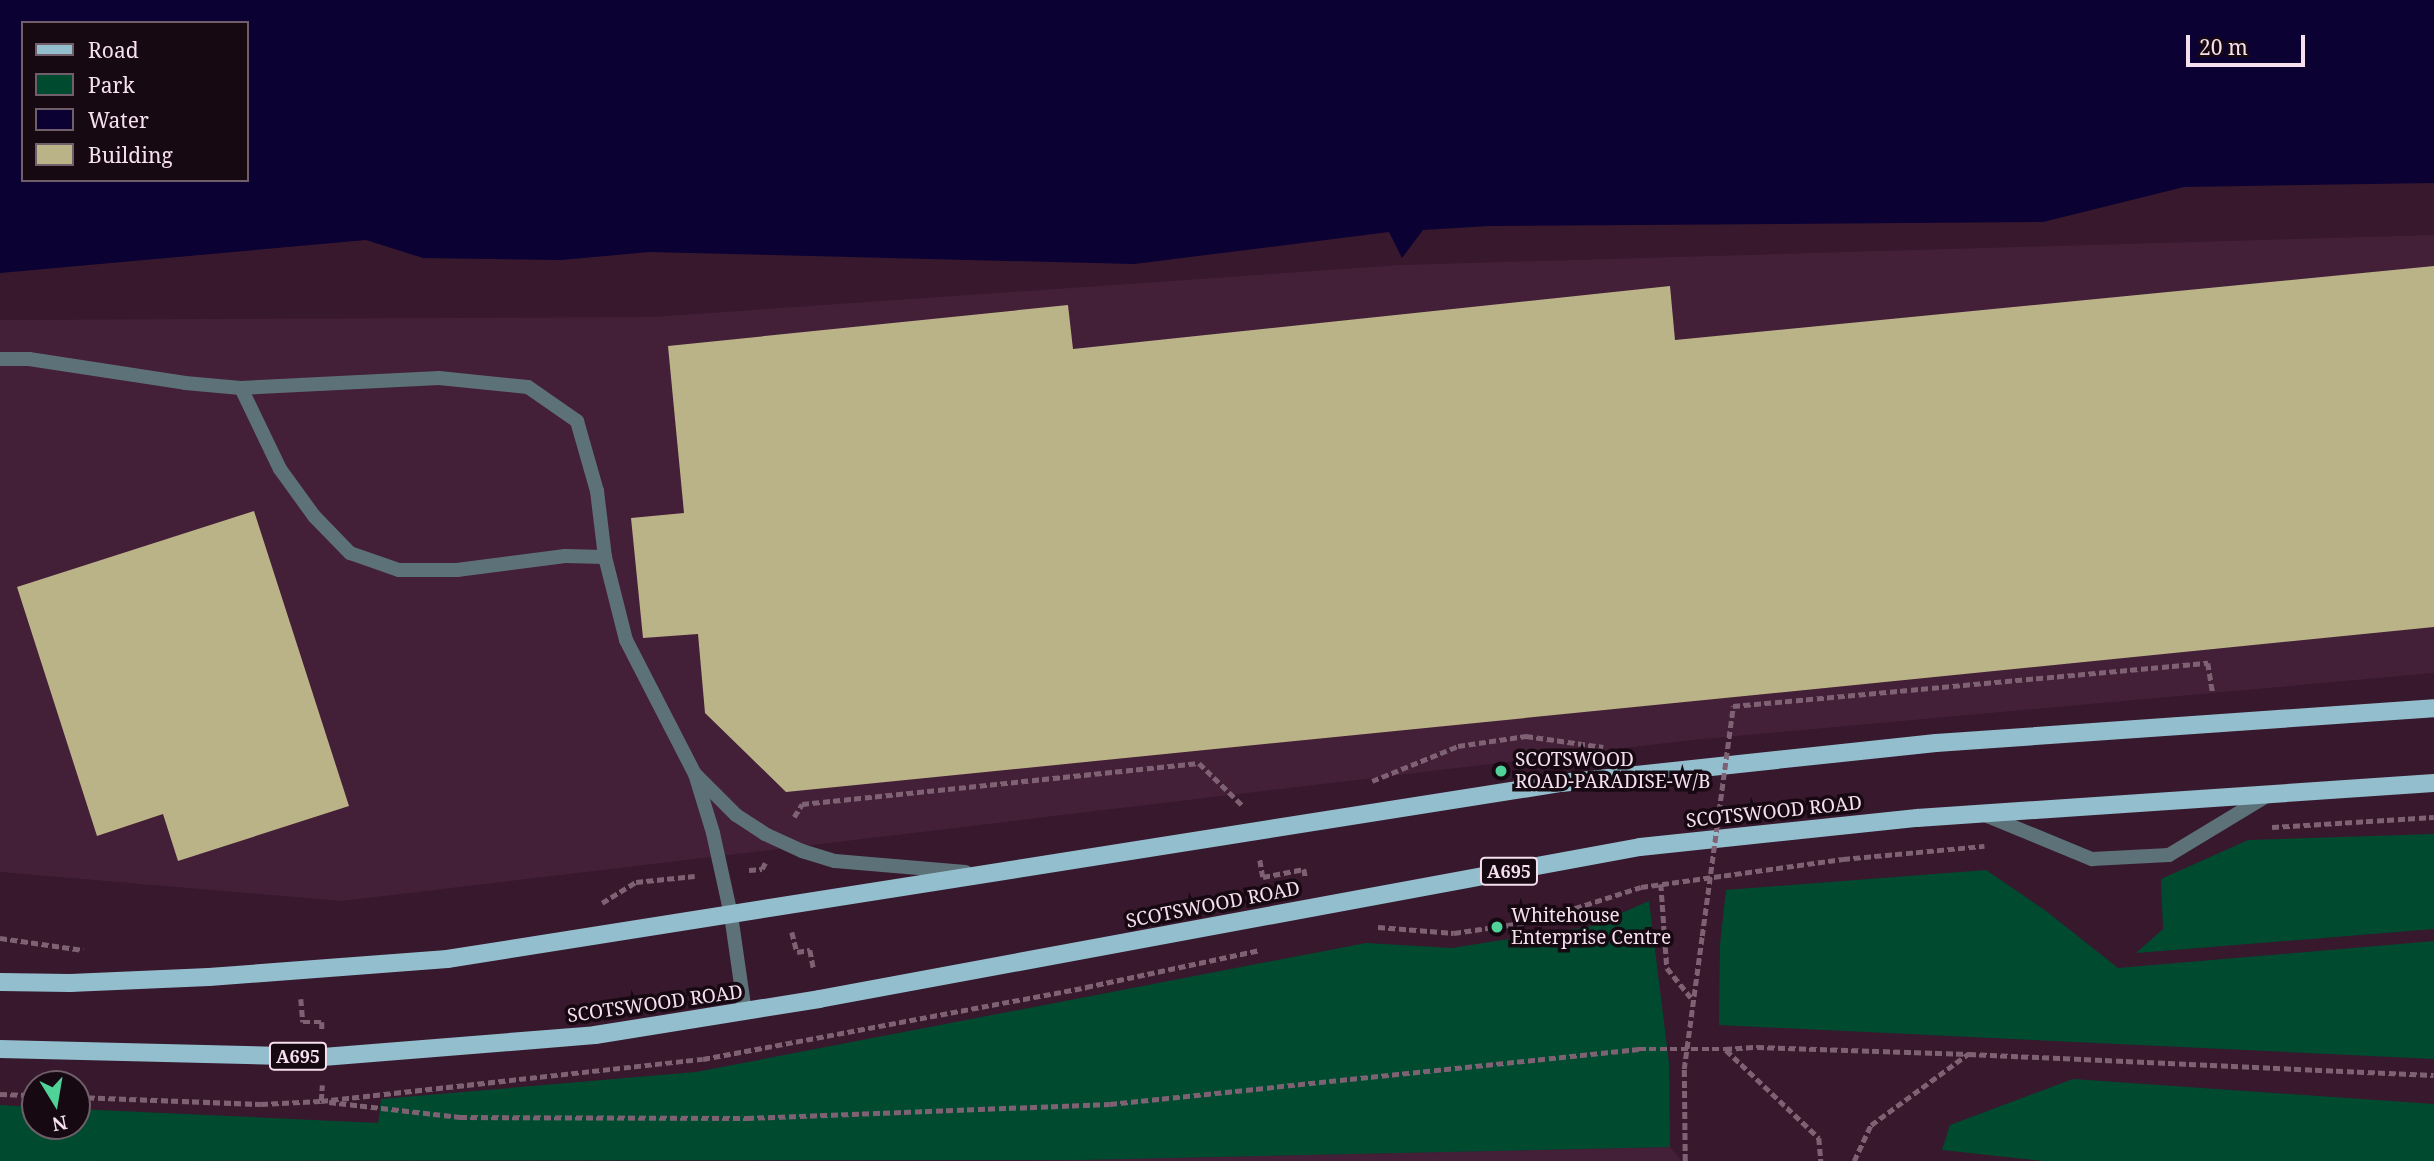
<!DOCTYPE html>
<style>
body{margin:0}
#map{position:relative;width:2434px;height:1161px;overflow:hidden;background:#37182d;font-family:"Noto Serif",serif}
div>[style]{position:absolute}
.built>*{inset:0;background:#441f38}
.green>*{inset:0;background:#004b30}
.water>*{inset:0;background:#0b0133}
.building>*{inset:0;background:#bab388}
.path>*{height:4.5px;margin-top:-2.25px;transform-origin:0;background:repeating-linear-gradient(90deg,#7e6274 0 7px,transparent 0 10.5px)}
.service>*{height:14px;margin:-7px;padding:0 7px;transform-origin:7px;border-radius:7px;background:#5d7178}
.primary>*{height:18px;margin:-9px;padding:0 9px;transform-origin:9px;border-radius:9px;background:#93becd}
.path-bridge>*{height:4.5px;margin-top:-2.25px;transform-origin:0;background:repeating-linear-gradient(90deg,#7e6274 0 7px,transparent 0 10.5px)}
.dots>*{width:19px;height:19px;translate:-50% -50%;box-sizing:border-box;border:4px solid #160912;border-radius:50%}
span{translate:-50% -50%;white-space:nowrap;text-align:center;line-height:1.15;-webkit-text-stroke:7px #160912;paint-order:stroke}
.shield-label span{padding:2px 5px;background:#160912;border:2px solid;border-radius:5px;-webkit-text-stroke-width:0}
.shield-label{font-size:18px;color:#f6e0ed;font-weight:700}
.poi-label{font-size:19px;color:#f6e0ed}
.left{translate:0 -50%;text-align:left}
.street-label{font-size:19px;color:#f6e0ed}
.legend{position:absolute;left:21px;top:21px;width:228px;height:161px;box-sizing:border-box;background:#160912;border:2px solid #705f6a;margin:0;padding:9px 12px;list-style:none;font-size:21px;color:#f6e0ed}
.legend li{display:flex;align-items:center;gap:14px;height:35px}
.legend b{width:35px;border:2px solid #705f6a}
.north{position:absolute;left:21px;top:1070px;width:70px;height:70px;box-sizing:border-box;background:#160912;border:2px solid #705f6a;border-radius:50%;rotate:169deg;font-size:19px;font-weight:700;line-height:28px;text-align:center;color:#f6e0ed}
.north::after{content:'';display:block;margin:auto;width:24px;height:32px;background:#4fd399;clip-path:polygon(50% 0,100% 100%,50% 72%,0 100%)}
.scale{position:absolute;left:2186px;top:35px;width:119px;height:32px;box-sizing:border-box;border:4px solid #f6e0ed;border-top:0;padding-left:9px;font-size:21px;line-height:24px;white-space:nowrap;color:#f6e0ed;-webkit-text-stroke:5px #160912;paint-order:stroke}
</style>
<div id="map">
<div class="built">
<i style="clip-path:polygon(2434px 235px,2434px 673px,1692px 740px,342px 901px,0 872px,0 320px,652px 317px,1401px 265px)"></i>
<i style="clip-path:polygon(1670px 1147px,1682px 1161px,961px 1161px,1078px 1160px)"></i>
</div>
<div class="green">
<i style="clip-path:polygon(2434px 834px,2434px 929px,2136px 953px,2163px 929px,2161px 879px,2248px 840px)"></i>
<i style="clip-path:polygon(1986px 870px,2046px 911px,2118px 968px,2434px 941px,2434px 1059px,1719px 1025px,1720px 944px,1726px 890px)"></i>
<i style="clip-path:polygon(1649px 901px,1669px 1063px,1670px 1147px,1078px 1160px,0 1161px,0 1105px,35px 1107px,35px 1126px,77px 1126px,77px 1109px,378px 1123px,381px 1099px,696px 1072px,1366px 943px,1452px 948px,1592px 926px)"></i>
<i style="clip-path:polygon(2073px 1079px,2434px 1104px,2434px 1161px,2043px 1161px,1942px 1150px,1950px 1125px)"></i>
</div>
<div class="water">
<i style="clip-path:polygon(evenodd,0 0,2434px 0,2434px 183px,2184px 187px,2043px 222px,1489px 226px,1423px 230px,1402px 258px,1389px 232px,1134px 264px,649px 252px,561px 260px,423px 258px,366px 240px,0 273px,0 0,23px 23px,247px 23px,247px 180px,23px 180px,23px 23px)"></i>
</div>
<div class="building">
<i style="clip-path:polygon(2434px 266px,2434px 627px,786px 792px,705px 713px,698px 634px,643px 638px,631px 518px,684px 513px,668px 346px,1068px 305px,1073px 349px,1670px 286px,1675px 340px)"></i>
<i style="clip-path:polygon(254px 511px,349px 806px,178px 861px,163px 814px,97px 836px,17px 587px)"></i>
</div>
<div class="path">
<i style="left:1733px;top:706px;width:477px;rotate:-5.2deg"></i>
<i style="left:2208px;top:663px;width:31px;rotate:81deg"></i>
<i style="left:1372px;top:781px;width:93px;rotate:-22.1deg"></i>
<i style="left:1458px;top:746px;width:69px;rotate:-8.4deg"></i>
<i style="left:1526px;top:736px;width:78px;rotate:8.1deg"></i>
<i style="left:794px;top:817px;width:15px;rotate:-58deg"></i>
<i style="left:802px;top:804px;width:399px;rotate:-5.9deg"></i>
<i style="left:1199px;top:763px;width:60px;rotate:44.3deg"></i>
<i style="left:2272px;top:827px;width:162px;rotate:-3.5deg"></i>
<i style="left:1260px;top:860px;width:17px;rotate:80deg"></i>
<i style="left:1263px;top:877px;width:42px;rotate:-11deg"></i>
<i style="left:1304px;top:869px;width:10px;rotate:79deg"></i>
<i style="left:749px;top:870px;width:13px;rotate:-4deg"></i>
<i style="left:762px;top:869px;width:7px;rotate:-63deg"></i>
<i style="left:1661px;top:884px;width:84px;rotate:85.9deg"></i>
<i style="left:1667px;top:968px;width:38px;rotate:51deg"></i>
<i style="left:602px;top:903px;width:40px;rotate:-32deg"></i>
<i style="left:636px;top:882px;width:59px;rotate:-5.8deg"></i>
<i style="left:1378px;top:927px;width:76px;rotate:4.5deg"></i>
<i style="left:1454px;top:933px;width:82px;rotate:-8.4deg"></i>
<i style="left:1535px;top:921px;width:111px;rotate:-17.8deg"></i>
<i style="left:1641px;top:887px;width:204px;rotate:-7.9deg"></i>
<i style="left:1843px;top:859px;width:142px;rotate:-5.3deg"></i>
<i style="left:792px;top:932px;width:21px;rotate:76deg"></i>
<i style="left:797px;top:952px;width:13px;rotate:-9deg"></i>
<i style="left:810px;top:950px;width:20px;rotate:79deg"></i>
<i style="left:0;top:938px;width:84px;rotate:8.2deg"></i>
<i style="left:301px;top:999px;width:23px;rotate:85deg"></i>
<i style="left:303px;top:1022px;width:19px"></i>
<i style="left:322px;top:1022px;width:9px;rotate:90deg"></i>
<i style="left:1725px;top:1049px;width:32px;rotate:-4deg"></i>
<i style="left:1757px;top:1047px;width:212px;rotate:1.9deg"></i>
<i style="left:1969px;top:1054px;width:465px;rotate:2.6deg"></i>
<i style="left:1726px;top:1050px;width:128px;rotate:43.4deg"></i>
<i style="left:1819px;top:1138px;width:23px;rotate:85deg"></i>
<i style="left:0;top:1094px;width:35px;rotate:2deg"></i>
<i style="left:77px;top:1097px;width:184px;rotate:2.2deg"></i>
<i style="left:261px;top:1104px;width:60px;rotate:-2.9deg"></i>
<i style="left:321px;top:1101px;width:384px;rotate:-6.3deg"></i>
<i style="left:703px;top:1059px;width:390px;rotate:-10.6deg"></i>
<i style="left:1086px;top:987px;width:178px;rotate:-12deg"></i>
<i style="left:321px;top:1101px;width:16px;rotate:-86deg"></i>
<i style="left:329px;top:1102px;width:132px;rotate:6.5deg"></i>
<i style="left:460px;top:1117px;width:287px;rotate:0.2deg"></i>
<i style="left:747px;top:1118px;width:363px;rotate:-2.2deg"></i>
<i style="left:1110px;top:1104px;width:532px;rotate:-5.94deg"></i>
<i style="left:1685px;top:1161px;width:92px;rotate:-90.6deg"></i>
<i style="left:1684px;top:1069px;width:134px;rotate:-82.3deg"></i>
<i style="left:1854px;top:1161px;width:40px;rotate:-65deg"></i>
<i style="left:1871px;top:1125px;width:120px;rotate:-36.2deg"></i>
</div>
<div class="service">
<i style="left:0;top:359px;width:29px"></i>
<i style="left:29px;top:359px;width:158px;rotate:8.7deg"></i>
<i style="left:185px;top:383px;width:56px;rotate:5.1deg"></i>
<i style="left:241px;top:388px;width:90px;rotate:64.3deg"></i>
<i style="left:280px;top:469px;width:58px;rotate:54.1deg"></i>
<i style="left:314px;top:516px;width:52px;rotate:45.8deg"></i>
<i style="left:350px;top:553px;width:52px;rotate:19.1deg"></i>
<i style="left:399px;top:570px;width:58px"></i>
<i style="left:457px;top:570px;width:109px;rotate:-7.4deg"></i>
<i style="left:565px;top:556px;width:40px;rotate:1.4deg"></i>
<i style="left:605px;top:557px;width:86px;rotate:75.8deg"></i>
<i style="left:626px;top:640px;width:151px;rotate:62.8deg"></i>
<i style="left:695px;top:774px;width:62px;rotate:73deg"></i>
<i style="left:713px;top:833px;width:84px;rotate:77.6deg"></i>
<i style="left:731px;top:915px;width:98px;rotate:81.8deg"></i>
<i style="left:241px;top:388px;width:198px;rotate:-2.9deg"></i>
<i style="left:439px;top:378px;width:89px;rotate:5.8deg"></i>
<i style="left:528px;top:387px;width:60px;rotate:34.8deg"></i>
<i style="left:577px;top:421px;width:73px;rotate:74.1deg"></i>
<i style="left:597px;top:491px;width:66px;rotate:83.1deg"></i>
<i style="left:696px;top:775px;width:57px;rotate:45deg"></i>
<i style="left:736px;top:815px;width:35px;rotate:33deg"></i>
<i style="left:765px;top:834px;width:41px;rotate:24.7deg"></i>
<i style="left:802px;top:851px;width:34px;rotate:17deg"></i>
<i style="left:835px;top:861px;width:131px;rotate:4.8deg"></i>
<i style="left:1985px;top:815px;width:116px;rotate:22.4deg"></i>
<i style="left:2092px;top:859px;width:77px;rotate:-3deg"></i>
<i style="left:2169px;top:855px;width:116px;rotate:-31.2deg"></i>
</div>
<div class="primary">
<i style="left:0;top:982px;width:70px;rotate:0.8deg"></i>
<i style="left:70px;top:983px;width:139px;rotate:-2.5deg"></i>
<i style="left:209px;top:977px;width:239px;rotate:-4.3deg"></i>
<i style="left:447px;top:959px;width:1128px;rotate:-8.98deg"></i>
<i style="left:1561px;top:783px;width:377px;rotate:-6.1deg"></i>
<i style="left:1936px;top:743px;width:499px;rotate:-4deg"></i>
<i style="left:0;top:1049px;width:323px;rotate:1.4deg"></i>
<i style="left:323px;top:1057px;width:273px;rotate:-4.6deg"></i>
<i style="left:595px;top:1035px;width:227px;rotate:-9.1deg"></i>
<i style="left:819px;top:999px;width:835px;rotate:-10.49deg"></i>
<i style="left:1640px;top:847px;width:279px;rotate:-6deg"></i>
<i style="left:1917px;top:818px;width:518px;rotate:-3.87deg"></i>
</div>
<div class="path-bridge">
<i style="left:1702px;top:936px;width:232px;rotate:-82.3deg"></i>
<i style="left:1639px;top:1049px;width:86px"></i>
</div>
<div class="dots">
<i style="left:1501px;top:771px;background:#4fd399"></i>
<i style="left:1497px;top:927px;background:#4fd399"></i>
</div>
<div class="shield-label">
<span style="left:1509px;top:871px">A695</span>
<span style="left:298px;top:1056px">A695</span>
</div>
<div class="poi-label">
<span class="left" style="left:1515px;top:771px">SCOTSWOOD<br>ROAD-PARADISE-W/B</span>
<span class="left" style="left:1511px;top:927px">Whitehouse<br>Enterprise Centre</span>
</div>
<div class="street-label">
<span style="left:1774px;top:812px;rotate:-6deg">SCOTSWOOD ROAD</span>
<span style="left:1213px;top:905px;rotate:-11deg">SCOTSWOOD ROAD</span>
<span style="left:655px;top:1004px;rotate:-8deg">SCOTSWOOD ROAD</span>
</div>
<ul class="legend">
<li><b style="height:9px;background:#93becd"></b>Road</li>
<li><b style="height:19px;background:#004b30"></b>Park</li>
<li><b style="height:19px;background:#0b0133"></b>Water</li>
<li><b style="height:19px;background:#bab388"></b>Building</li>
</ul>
<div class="north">N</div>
<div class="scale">20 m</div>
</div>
